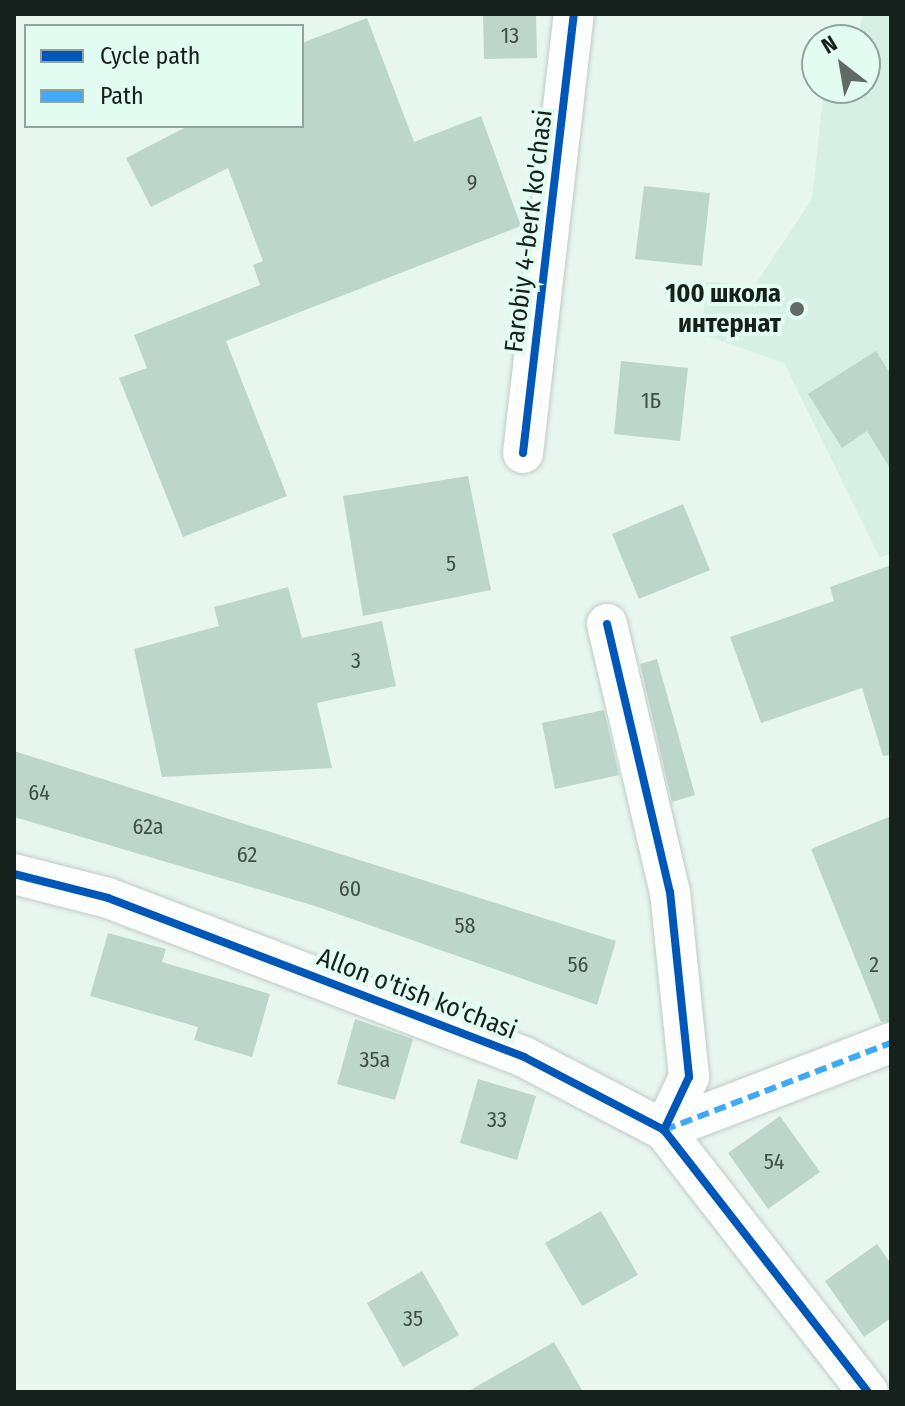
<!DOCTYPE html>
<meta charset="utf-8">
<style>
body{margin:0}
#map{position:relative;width:905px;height:1406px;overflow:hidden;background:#e8f6f0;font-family:"Fira Sans Condensed",sans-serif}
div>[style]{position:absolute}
.built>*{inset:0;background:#d7f0e5}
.building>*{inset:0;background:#bdd6cc}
.roads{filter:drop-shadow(0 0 2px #bfcbc6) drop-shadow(0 0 2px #bfcbc6)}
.minor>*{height:40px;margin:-20px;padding:0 20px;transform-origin:20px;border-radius:20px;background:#fcfefd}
.quiet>*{height:6px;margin-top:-3px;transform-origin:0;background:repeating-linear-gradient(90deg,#3fa9f5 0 12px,transparent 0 18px)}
.cycleway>*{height:8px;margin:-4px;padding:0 4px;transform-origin:4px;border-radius:4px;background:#0057b8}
.dots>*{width:22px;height:22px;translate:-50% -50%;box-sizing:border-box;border:4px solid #e2fcf1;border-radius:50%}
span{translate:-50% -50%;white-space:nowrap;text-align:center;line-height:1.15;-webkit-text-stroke:8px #e2fcf1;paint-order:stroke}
.number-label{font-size:22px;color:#404e48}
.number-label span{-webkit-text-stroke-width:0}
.street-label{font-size:26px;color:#16201c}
.poi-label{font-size:26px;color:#16201c;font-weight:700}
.right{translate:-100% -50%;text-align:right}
.frame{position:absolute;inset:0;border:16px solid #16201c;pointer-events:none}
.legend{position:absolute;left:24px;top:24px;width:280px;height:104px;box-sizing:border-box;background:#e2fcf1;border:2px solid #90a49c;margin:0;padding:10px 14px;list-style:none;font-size:24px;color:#16201c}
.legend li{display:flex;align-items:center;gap:16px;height:40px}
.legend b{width:40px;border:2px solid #90a49c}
.north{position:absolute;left:801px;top:24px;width:80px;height:80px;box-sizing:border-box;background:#e2fcf1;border:2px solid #90a49c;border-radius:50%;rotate:329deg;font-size:22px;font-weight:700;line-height:32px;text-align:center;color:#16201c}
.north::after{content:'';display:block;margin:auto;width:28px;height:36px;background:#606b66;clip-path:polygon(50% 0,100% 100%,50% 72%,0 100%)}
</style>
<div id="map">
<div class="built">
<i style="clip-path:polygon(863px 14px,891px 14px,891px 553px,880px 558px,784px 363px,702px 334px,706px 282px,755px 285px,812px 199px,824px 88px,865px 88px,865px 40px,857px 40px)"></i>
</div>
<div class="building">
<i style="clip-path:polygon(483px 14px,536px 14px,537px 58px,484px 59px)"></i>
<i style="clip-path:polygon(367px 18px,414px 142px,481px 116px,521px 226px,226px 341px,287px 496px,183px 537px,119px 378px,147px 368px,134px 335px,260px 285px,253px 265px,263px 261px,228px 168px,151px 207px,126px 158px,188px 126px,302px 126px,302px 43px)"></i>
<i style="clip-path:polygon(644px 186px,710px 193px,702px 266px,635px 259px)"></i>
<i style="clip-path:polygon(876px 351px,891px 375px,891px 470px,867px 431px,842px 448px,808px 394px)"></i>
<i style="clip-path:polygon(621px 361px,688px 368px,680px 441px,614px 434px)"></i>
<i style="clip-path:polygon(468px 476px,491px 590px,363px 616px,343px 496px)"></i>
<i style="clip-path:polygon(683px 504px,710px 570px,639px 599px,612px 534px)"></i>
<i style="clip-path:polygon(891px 565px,891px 755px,883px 756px,862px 688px,761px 723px,730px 637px,834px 601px,830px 587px)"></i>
<i style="clip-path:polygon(288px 587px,302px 638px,382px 621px,396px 686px,317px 703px,332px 768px,162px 777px,134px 649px,219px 626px,214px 607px)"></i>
<i style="clip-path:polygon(657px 659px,695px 795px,672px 802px,640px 664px)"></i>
<i style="clip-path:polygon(604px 710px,619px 775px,555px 789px,542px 723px)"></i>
<i style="clip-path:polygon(14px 751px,616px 941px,597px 1005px,315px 906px,14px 817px)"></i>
<i style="clip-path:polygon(891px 816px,891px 1021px,881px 1022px,811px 849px)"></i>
<i style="clip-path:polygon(108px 933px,166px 949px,162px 962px,270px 994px,252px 1057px,194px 1040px,198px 1027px,90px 996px)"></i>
<i style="clip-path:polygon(355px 1019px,413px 1039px,395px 1100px,337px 1084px)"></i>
<i style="clip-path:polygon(478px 1079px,536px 1096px,517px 1160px,460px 1143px)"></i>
<i style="clip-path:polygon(780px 1116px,820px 1172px,768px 1209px,728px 1153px)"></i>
<i style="clip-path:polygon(601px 1211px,638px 1275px,582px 1306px,545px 1243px)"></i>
<i style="clip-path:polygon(877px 1244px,891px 1264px,891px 1318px,864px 1337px,825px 1281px)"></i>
<i style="clip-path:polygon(422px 1271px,459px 1335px,403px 1367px,367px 1303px)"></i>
<i style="clip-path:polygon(554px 1342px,583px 1392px,467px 1392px)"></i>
</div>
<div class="roads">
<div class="minor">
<i style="left:523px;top:453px;width:442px;rotate:-83.4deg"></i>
<i style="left:607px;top:624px;width:275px;rotate:76.8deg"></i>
<i style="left:670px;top:892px;width:186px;rotate:84.1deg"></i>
<i style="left:689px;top:1077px;width:59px;rotate:115.3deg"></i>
<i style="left:14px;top:874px;width:97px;rotate:14.3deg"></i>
<i style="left:108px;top:898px;width:445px;rotate:20.9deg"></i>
<i style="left:524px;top:1057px;width:158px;rotate:27.5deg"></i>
<i style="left:664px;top:1130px;width:332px;rotate:52.1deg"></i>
<i style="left:664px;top:1130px;width:243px;rotate:-21deg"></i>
</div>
</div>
<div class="quiet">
<i style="left:664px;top:1130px;width:243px;rotate:-21deg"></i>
</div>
<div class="cycleway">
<i style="left:523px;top:453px;width:442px;rotate:-83.4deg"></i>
<i style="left:607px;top:624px;width:275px;rotate:76.8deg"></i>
<i style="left:670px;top:892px;width:186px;rotate:84.1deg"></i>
<i style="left:689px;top:1077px;width:59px;rotate:115.3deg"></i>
<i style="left:14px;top:874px;width:97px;rotate:14.3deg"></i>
<i style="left:108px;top:898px;width:445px;rotate:20.9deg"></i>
<i style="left:524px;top:1057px;width:158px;rotate:27.5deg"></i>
<i style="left:664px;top:1130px;width:332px;rotate:52.1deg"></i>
</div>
<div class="dots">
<i style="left:797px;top:309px;background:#606b66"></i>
</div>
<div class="number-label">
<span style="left:510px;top:36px">13</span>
<span style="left:472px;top:183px">9</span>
<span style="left:651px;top:401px">1Б</span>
<span style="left:451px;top:564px">5</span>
<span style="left:356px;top:661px">3</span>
<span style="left:39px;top:793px">64</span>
<span style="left:148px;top:827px">62a</span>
<span style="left:247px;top:855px">62</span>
<span style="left:350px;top:889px">60</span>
<span style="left:465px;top:926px">58</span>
<span style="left:578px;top:965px">56</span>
<span style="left:874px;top:965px">2</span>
<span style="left:375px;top:1060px">35a</span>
<span style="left:497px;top:1120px">33</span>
<span style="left:774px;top:1162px">54</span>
<span style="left:413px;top:1319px">35</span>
</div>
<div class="street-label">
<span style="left:529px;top:231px;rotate:-83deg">Farobiy 4-berk ko'chasi</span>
<span style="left:417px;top:994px;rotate:21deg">Allon o'tish ko'chasi</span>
</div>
<div class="poi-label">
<span class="right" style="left:781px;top:309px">100 школа<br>интернат</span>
</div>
<div class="frame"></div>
<ul class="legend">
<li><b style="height:10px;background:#0057b8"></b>Cycle path</li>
<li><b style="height:10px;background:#3fa9f5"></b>Path</li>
</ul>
<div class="north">N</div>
</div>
